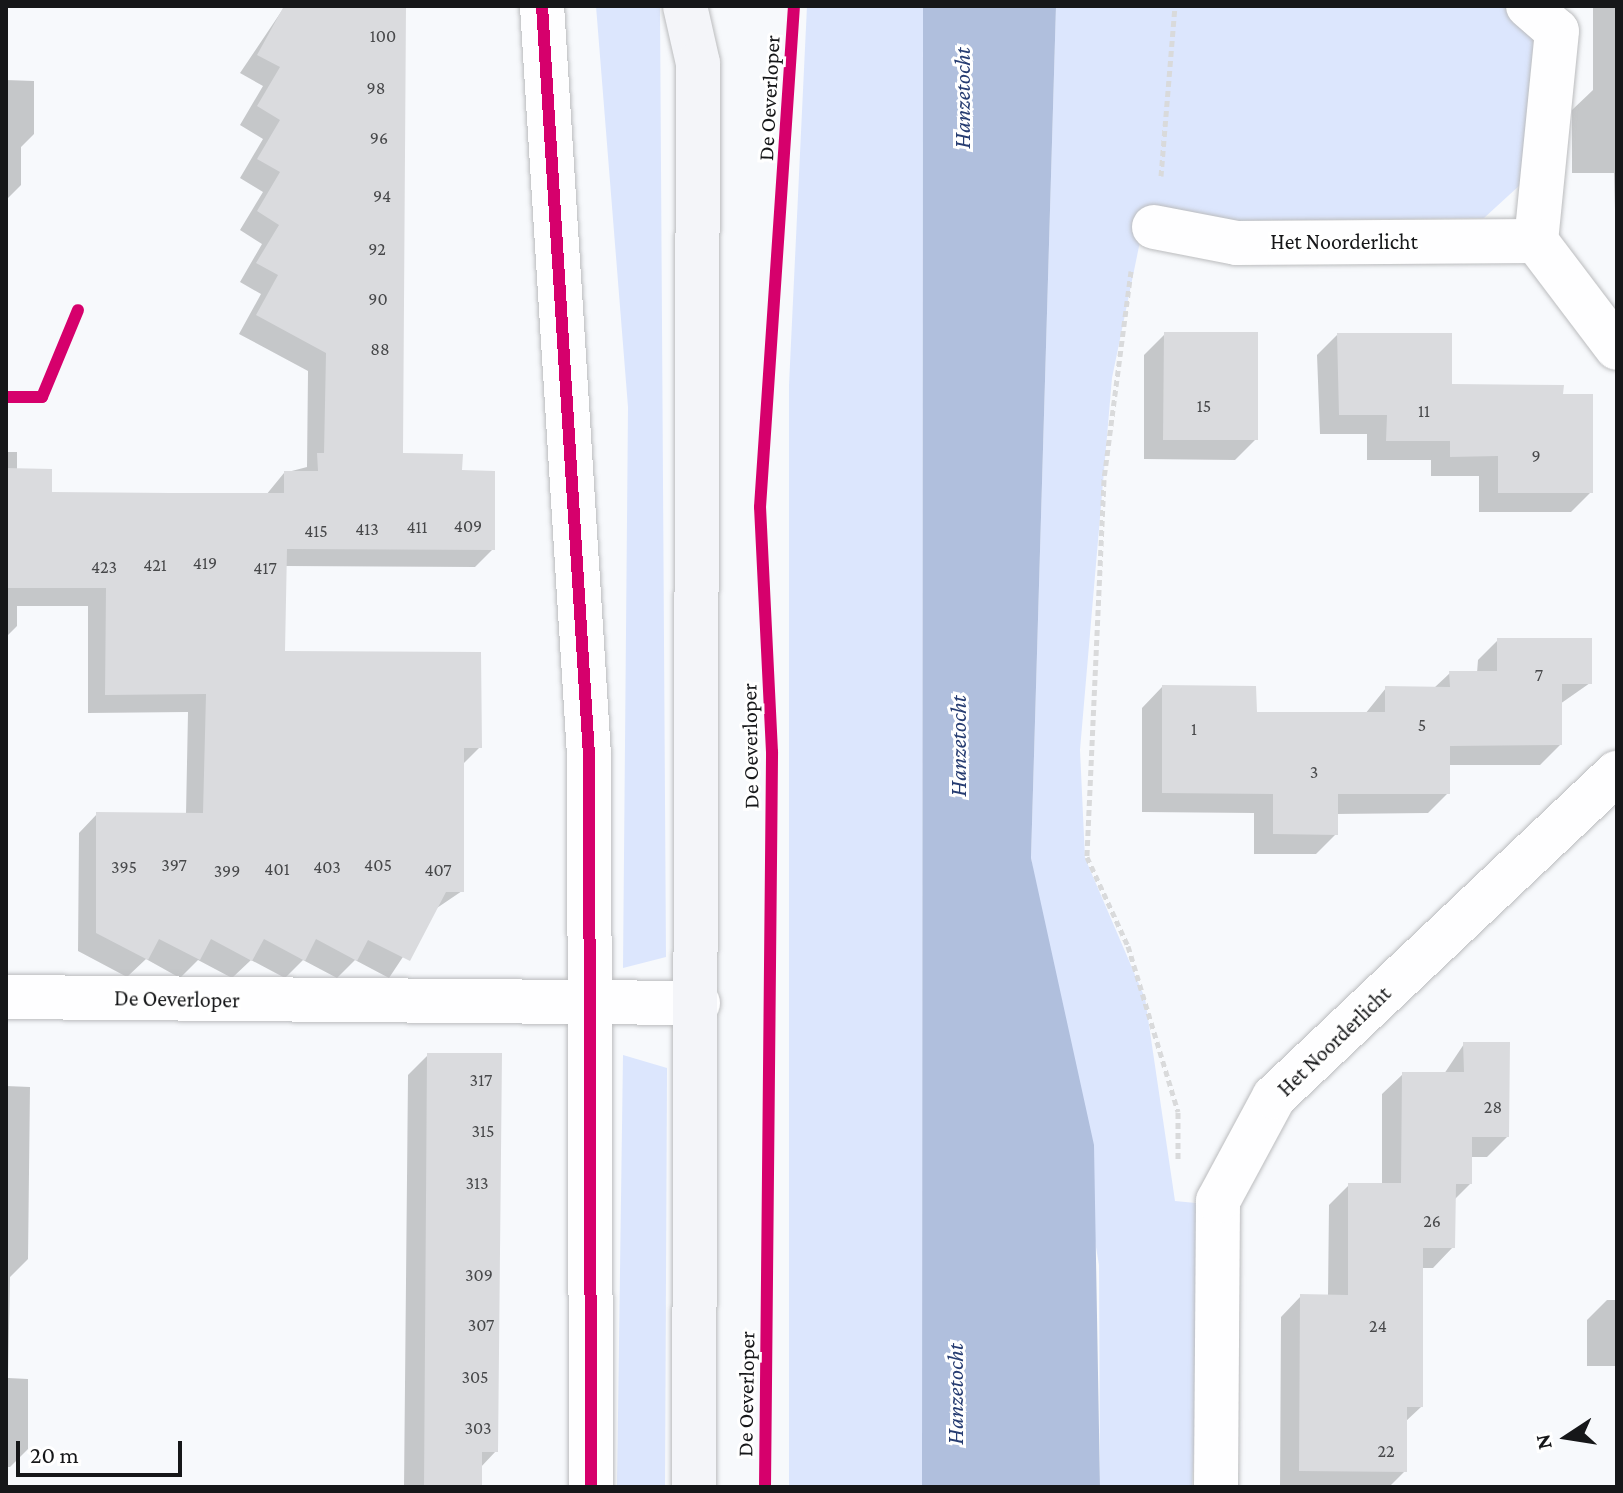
<!DOCTYPE html>
<style>
body{margin:0}
#map{position:relative;width:1623px;height:1493px;overflow:hidden;background:#f7f9fc;font-family:"Crimson Pro",serif}
div>[style]{position:absolute}
.green>*{inset:0;background:#dce6fd}
.water>*{inset:0;background:#b0bfdd}
.shadow>*{inset:0;background:#0003}
.building>*{inset:0;background:#dadbde}
.path>*{height:5px;margin-top:-2.5px;transform-origin:0;background:repeating-linear-gradient(90deg,#d9dadb 0 6px,transparent 0 10px)}
.roads{filter:drop-shadow(0 0 2px #bbbcbe) drop-shadow(0 0 2px #bbbcbe)}
.minor>*{height:44px;margin:-22px;padding:0 22px;transform-origin:22px;border-radius:22px;background:#fefeff}
.major>*{height:44px;margin:-22px;padding:0 22px;transform-origin:22px;border-radius:22px;background:#f4f5f9}
.cycleway>*{height:12px;margin:-6px;padding:0 6px;transform-origin:6px;border-radius:6px;background:#d6006c}
span{translate:-50% -50%;white-space:nowrap;text-align:center;line-height:1.15;-webkit-text-stroke:6px #fff;paint-order:stroke}
.number-label{font-size:18px;color:#47484a}
.number-label span{-webkit-text-stroke-width:0}
.street-label{font-size:22px;color:#161719}
.water-label{font-size:24px;color:#263c71;font-style:italic}
.frame{position:absolute;inset:0;border:8px solid #161719;pointer-events:none}
.north{position:absolute;left:1527px;top:1397px;width:80px;height:80px;-webkit-text-stroke:6px #fff;paint-order:stroke;rotate:258deg;font-size:22px;font-weight:700;line-height:32px;text-align:center;color:#161719}
.north::after{content:'';display:block;margin:auto;width:28px;height:36px;background:#161719;clip-path:polygon(50% 0,100% 100%,50% 72%,0 100%)}
.scale{position:absolute;left:16px;top:1441px;width:166px;height:36px;box-sizing:border-box;border:4px solid #161719;border-top:0;padding-left:10px;font-size:24px;line-height:28px;white-space:nowrap;color:#161719;-webkit-text-stroke:6px #fff;paint-order:stroke}
</style>
<div id="map">
<div class="green">
<i style="clip-path:polygon(596px 6px,660px 6px,666px 957px,623px 968px,628px 407px)"></i>
<i style="clip-path:polygon(807px 6px,923px 6px,922px 1487px,789px 1487px,789px 385px)"></i>
<i style="clip-path:polygon(1056px 6px,1507px 6px,1535px 28px,1520px 185px,1484px 218px,1144px 222px,1112px 378px,1080px 750px,1085px 858px,1145px 998px,1175px 1201px,1206px 1204px,1192px 1487px,1100px 1487px,1099px 1265px,1031px 858px)"></i>
<i style="clip-path:polygon(623px 1055px,667px 1068px,665px 1487px,617px 1487px)"></i>
</div>
<div class="water">
<i style="clip-path:polygon(923px 6px,1056px 6px,1031px 858px,1094px 1145px,1100px 1487px,922px 1487px)"></i>
</div>
<div class="shadow">
<i style="clip-path:polygon(285px 6px,404px 6px,401px 455px,460px 472px,493px 549px,475px 567px,285px 566px,283px 653px,480px 747px,462px 765px,462px 891px,434px 910px,389px 978px,355px 960px,337px 978px,303px 960px,285px 978px,251px 960px,232px 978px,198px 960px,180px 978px,146px 959px,127px 977px,78px 951px,79px 833px,97px 814px,186px 814px,188px 712px,88px 713px,88px 606px,17px 606px,17px 626px,6px 637px,6px 452px,17px 452px,17px 470px,50px 494px,266px 495px,284px 473px,307px 467px,308px 371px,239px 334px,261px 294px,240px 282px,262px 244px,240px 230px,263px 192px,240px 178px,263px 139px,240px 125px,263px 86px,240px 73px)"></i>
<i style="clip-path:polygon(1593px 6px,1617px 6px,1617px 285px,1614px 173px,1572px 173px,1572px 110px,1593px 90px)"></i>
<i style="clip-path:polygon(6px 80px,34px 81px,34px 134px,21px 147px,21px 185px,6px 200px)"></i>
<i style="clip-path:polygon(1165px 334px,1256px 439px,1235px 460px,1144px 459px,1144px 355px)"></i>
<i style="clip-path:polygon(1337px 335px,1450px 386px,1561px 396px,1591px 492px,1571px 512px,1479px 512px,1479px 476px,1431px 476px,1431px 460px,1367px 460px,1367px 434px,1320px 434px,1317px 355px)"></i>
<i style="clip-path:polygon(1498px 640px,1590px 683px,1560px 704px,1560px 745px,1540px 765px,1448px 765px,1448px 793px,1428px 813px,1336px 814px,1336px 834px,1316px 854px,1254px 854px,1254px 813px,1142px 812px,1142px 708px,1162px 687px,1255px 714px,1365px 714px,1386px 688px,1434px 688px,1450px 673px,1477px 673px,1478px 660px)"></i>
<i style="clip-path:polygon(1464px 1044px,1507px 1137px,1487px 1157px,1470px 1157px,1470px 1184px,1454px 1200px,1453px 1247px,1433px 1268px,1421px 1268px,1421px 1407px,1405px 1422px,1405px 1471px,1389px 1487px,1280px 1487px,1281px 1317px,1301px 1296px,1328px 1296px,1329px 1205px,1349px 1185px,1382px 1185px,1382px 1094px,1403px 1074px,1444px 1074px)"></i>
<i style="clip-path:polygon(428px 1055px,496px 1451px,480px 1468px,480px 1487px,404px 1487px,408px 1075px)"></i>
<i style="clip-path:polygon(6px 1086px,30px 1087px,28px 1259px,10px 1277px,8px 1378px,28px 1379px,28px 1449px,10px 1467px,6px 1467px)"></i>
<i style="clip-path:polygon(1607px 1300px,1617px 1300px,1617px 1366px,1587px 1366px,1587px 1320px)"></i>
</div>
<div class="building">
<i style="clip-path:polygon(284px 6px,406px 6px,403px 453px,463px 454px,462px 470px,495px 471px,495px 550px,287px 549px,285px 651px,481px 652px,482px 748px,464px 748px,464px 892px,446px 892px,410px 961px,368px 940px,357px 961px,316px 939px,305px 961px,264px 939px,252px 961px,211px 939px,200px 960px,159px 939px,148px 960px,96px 933px,96px 812px,203px 813px,206px 694px,105px 695px,106px 588px,6px 588px,6px 468px,52px 469px,52px 492px,171px 493px,284px 493px,284px 471px,318px 471px,317px 453px,324px 453px,326px 353px,256px 315px,278px 275px,256px 263px,279px 225px,257px 211px,280px 172px,257px 159px,280px 120px,257px 106px,280px 67px,257px 55px)"></i>
<i style="clip-path:polygon(1164px 332px,1258px 332px,1258px 440px,1163px 440px)"></i>
<i style="clip-path:polygon(1337px 333px,1452px 333px,1452px 384px,1564px 385px,1563px 394px,1593px 394px,1593px 493px,1498px 493px,1498px 456px,1450px 457px,1450px 441px,1386px 441px,1387px 415px,1339px 415px)"></i>
<i style="clip-path:polygon(1497px 638px,1592px 638px,1592px 684px,1562px 684px,1562px 745px,1450px 746px,1450px 794px,1338px 794px,1338px 835px,1273px 834px,1273px 794px,1162px 793px,1162px 685px,1256px 686px,1257px 712px,1385px 712px,1385px 686px,1450px 687px,1449px 671px,1497px 671px)"></i>
<i style="clip-path:polygon(1463px 1042px,1510px 1042px,1509px 1137px,1472px 1137px,1472px 1184px,1456px 1184px,1455px 1248px,1423px 1248px,1423px 1407px,1407px 1407px,1407px 1472px,1299px 1471px,1300px 1294px,1348px 1295px,1348px 1183px,1401px 1183px,1402px 1072px,1464px 1072px)"></i>
<i style="clip-path:polygon(427px 1053px,502px 1053px,498px 1452px,482px 1452px,482px 1487px,424px 1487px)"></i>
</div>
<div class="path">
<i style="left:1161px;top:176px;width:171px;rotate:-85.3deg"></i>
<i style="left:1131px;top:271px;width:211px;rotate:97.4deg"></i>
<i style="left:1104px;top:480px;width:377px;rotate:92.6deg"></i>
<i style="left:1087px;top:857px;width:98px;rotate:65.3deg"></i>
<i style="left:1128px;top:946px;width:173px;rotate:73.2deg"></i>
<i style="left:1178px;top:1112px;width:50px;rotate:90deg"></i>
</div>
<div class="roads">
<div class="minor">
<i style="left:542px;top:6px;width:750px;rotate:86.41deg"></i>
<i style="left:589px;top:755px;width:732px;rotate:89.84deg"></i>
<i style="left:1528px;top:6px;width:38px;rotate:41deg"></i>
<i style="left:1557px;top:31px;width:211px;rotate:95.7deg"></i>
<i style="left:1536px;top:241px;width:134px;rotate:52.9deg"></i>
<i style="left:1154px;top:227px;width:85px;rotate:10.9deg"></i>
<i style="left:1237px;top:243px;width:299px;rotate:-0.4deg"></i>
<i style="left:6px;top:997px;width:692px;rotate:0.5deg"></i>
<i style="left:1216px;top:1487px;width:286px;rotate:-89.6deg"></i>
<i style="left:1218px;top:1201px;width:118px;rotate:-61.7deg"></i>
<i style="left:1274px;top:1097px;width:472px;rotate:-43.4deg"></i>
</div>
<div class="major">
<i style="left:685px;top:6px;width:58px;rotate:77.2deg"></i>
<i style="left:698px;top:63px;width:1424px;rotate:90.16deg"></i>
</div>
</div>
<div class="cycleway">
<i style="left:542px;top:6px;width:750px;rotate:86.41deg"></i>
<i style="left:589px;top:755px;width:732px;rotate:89.84deg"></i>
<i style="left:6px;top:397px;width:36px"></i>
<i style="left:42px;top:397px;width:94px;rotate:-67.5deg"></i>
<i style="left:765px;top:1487px;width:735px;rotate:-89.45deg"></i>
<i style="left:772px;top:752px;width:245px;rotate:-92.8deg"></i>
<i style="left:760px;top:507px;width:502px;rotate:-86.12deg"></i>
</div>
<div class="number-label">
<span style="left:383px;top:36px">100</span>
<span style="left:376px;top:88px">98</span>
<span style="left:379px;top:138px">96</span>
<span style="left:382px;top:196px">94</span>
<span style="left:377px;top:249px">92</span>
<span style="left:378px;top:299px">90</span>
<span style="left:380px;top:349px">88</span>
<span style="left:1204px;top:406px">15</span>
<span style="left:1424px;top:411px">11</span>
<span style="left:1536px;top:456px">9</span>
<span style="left:468px;top:526px">409</span>
<span style="left:417px;top:527px">411</span>
<span style="left:367px;top:529px">413</span>
<span style="left:316px;top:531px">415</span>
<span style="left:205px;top:563px">419</span>
<span style="left:155px;top:565px">421</span>
<span style="left:104px;top:567px">423</span>
<span style="left:265px;top:568px">417</span>
<span style="left:1539px;top:675px">7</span>
<span style="left:1422px;top:725px">5</span>
<span style="left:1194px;top:729px">1</span>
<span style="left:1314px;top:772px">3</span>
<span style="left:174px;top:865px">397</span>
<span style="left:378px;top:865px">405</span>
<span style="left:124px;top:867px">395</span>
<span style="left:327px;top:867px">403</span>
<span style="left:277px;top:869px">401</span>
<span style="left:438px;top:870px">407</span>
<span style="left:227px;top:871px">399</span>
<span style="left:481px;top:1080px">317</span>
<span style="left:1493px;top:1107px">28</span>
<span style="left:483px;top:1131px">315</span>
<span style="left:477px;top:1183px">313</span>
<span style="left:1432px;top:1221px">26</span>
<span style="left:479px;top:1275px">309</span>
<span style="left:481px;top:1325px">307</span>
<span style="left:1378px;top:1326px">24</span>
<span style="left:475px;top:1377px">305</span>
<span style="left:478px;top:1428px">303</span>
<span style="left:1386px;top:1451px">22</span>
</div>
<div class="street-label">
<span style="left:769px;top:98px;rotate:-87deg">De Oeverloper</span>
<span style="left:1344px;top:242px">Het Noorderlicht</span>
<span style="left:750px;top:746px;rotate:-91deg">De Oeverloper</span>
<span style="left:177px;top:999px;rotate:1deg">De Oeverloper</span>
<span style="left:1334px;top:1041px;rotate:-44deg">Het Noorderlicht</span>
<span style="left:746px;top:1394px;rotate:-89deg">De Oeverloper</span>
</div>
<div class="water-label">
<span style="left:962px;top:98px;rotate:-90deg">Hanzetocht</span>
<span style="left:958px;top:746px;rotate:-90deg">Hanzetocht</span>
<span style="left:955px;top:1394px;rotate:-90deg">Hanzetocht</span>
</div>
<div class="frame"></div>
<div class="north">N</div>
<div class="scale">20 m</div>
</div>
